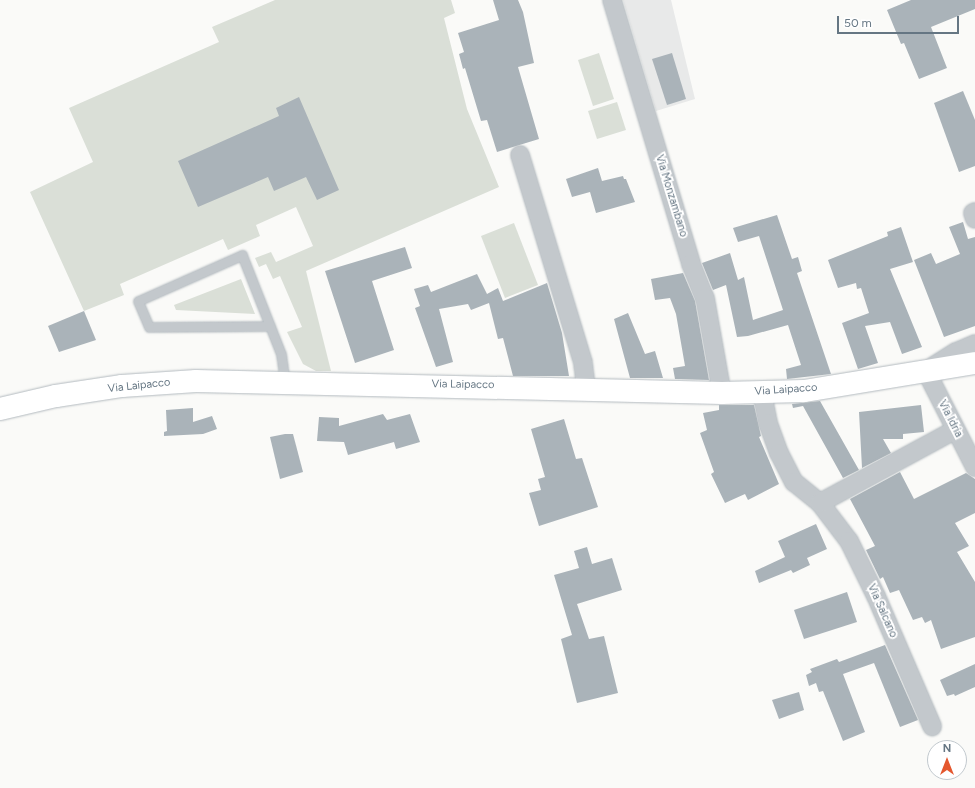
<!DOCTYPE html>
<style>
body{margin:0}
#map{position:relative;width:975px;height:788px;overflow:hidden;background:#fafaf8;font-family:Figtree,sans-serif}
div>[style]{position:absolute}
.built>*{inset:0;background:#e8e9e9}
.green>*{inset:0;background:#dadfd7}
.building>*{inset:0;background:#aab3b9}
.roads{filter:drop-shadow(0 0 1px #b3babf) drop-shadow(0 0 1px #b3babf)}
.lane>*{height:9px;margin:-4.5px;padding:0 4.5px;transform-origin:4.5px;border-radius:4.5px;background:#c3c8cc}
.street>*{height:18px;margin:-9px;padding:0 9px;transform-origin:9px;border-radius:9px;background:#c3c8cc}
.secondary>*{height:22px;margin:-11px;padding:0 11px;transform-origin:11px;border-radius:11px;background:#fff}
span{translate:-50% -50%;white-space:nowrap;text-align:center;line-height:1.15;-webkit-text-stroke:4px #fff;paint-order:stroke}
.street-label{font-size:11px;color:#657683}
.north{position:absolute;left:927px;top:740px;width:40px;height:40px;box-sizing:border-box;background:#fff;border:1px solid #c1c8cd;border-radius:50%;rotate:0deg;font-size:11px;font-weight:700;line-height:16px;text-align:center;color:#657683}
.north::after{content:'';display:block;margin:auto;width:14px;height:18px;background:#e4572e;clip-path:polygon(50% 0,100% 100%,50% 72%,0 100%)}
.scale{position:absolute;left:837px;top:16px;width:122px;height:18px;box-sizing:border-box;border:2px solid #657683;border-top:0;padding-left:5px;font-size:12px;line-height:14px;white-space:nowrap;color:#657683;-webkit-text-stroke:3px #fff;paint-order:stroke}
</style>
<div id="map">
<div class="built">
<i style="clip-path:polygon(623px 0,671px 0,695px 99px,656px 111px)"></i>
</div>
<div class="green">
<i style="clip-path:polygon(275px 0,451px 0,455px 13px,444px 18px,467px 109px,499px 187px,306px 271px,331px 371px,316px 371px,303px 364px,287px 332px,302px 327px,280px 276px,273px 279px,266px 264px,259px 267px,255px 258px,271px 252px,276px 262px,313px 246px,296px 207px,256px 225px,260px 236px,228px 250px,223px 239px,120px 284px,124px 295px,84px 311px,30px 192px,93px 162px,69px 108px,219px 42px,212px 27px)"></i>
<i style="clip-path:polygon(599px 53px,614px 99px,593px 106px,578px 60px)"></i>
<i style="clip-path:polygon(617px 102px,626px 130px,597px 139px,588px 111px)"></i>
<i style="clip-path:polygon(514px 223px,538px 285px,505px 298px,481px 236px)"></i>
<i style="clip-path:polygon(241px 279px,255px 314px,176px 310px,174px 305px)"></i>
</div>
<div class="building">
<i style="clip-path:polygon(493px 0,518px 0,523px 12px,534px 63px,518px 67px,539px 139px,497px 152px,487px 120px,481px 121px,465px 68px,463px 69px,459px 54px,464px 52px,458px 33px,499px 20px)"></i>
<i style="clip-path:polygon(911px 0,975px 0,975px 9px,931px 27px,947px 68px,919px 79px,904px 43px,901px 44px,887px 10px)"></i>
<i style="clip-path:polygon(672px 53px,686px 99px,667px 105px,652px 59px)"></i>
<i style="clip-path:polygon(963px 91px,975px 120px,975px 166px,959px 172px,934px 103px)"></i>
<i style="clip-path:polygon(299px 97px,339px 190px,317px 200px,306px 177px,274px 191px,268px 177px,198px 207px,178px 161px,279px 116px,276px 108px)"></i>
<i style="clip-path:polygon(598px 168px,602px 181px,623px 176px,624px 179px,626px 179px,635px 202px,596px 213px,590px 192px,572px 197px,566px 179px)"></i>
<i style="clip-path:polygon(777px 215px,792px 259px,798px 257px,802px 271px,797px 273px,831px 374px,787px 379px,786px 369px,801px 365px,788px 325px,748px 336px,737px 337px,726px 285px,713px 290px,702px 263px,730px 253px,738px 280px,744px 277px,753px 320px,783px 310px,759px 236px,738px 242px,733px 228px)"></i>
<i style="clip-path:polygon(963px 222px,968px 239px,975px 237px,975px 326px,944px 337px,914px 260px,931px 253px,936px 264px,960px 254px,949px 227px)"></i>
<i style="clip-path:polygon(901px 227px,913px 262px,890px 269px,922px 347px,902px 354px,890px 322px,865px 326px,878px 363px,858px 369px,842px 323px,869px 313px,861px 288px,857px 289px,856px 283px,838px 288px,828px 260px,888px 236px,887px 232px)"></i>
<i style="clip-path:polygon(405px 247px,412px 268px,372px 281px,394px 350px,355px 363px,325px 271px)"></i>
<i style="clip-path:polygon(683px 273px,695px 301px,709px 380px,675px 379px,673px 368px,685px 366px,676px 314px,670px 298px,655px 300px,651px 279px)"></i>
<i style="clip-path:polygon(477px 274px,487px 294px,498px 288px,503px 301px,547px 283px,562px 333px,569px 376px,513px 376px,503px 338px,498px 339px,489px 303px,471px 310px,468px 304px,439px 309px,453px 362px,436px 367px,415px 308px,420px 306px,414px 289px,428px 285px,431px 292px)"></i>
<i style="clip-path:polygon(84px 311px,96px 340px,59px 352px,48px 326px)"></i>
<i style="clip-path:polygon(628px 313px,645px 354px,655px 351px,663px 378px,630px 378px,614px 319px)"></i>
<i style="clip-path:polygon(820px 401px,859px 470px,843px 478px,803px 406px,793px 408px,792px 404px)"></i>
<i style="clip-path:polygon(719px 405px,754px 405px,761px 436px,759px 437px,779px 484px,748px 500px,745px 494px,725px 503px,711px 474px,714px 472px,700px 433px,707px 430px,703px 413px,719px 410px)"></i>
<i style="clip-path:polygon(921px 405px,924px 432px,903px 434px,903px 439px,883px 439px,891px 453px,862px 468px,859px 412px)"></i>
<i style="clip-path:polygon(193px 408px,193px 422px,212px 416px,217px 429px,203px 434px,164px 436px,164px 432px,167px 431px,166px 410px)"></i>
<i style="clip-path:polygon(383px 414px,387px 420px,410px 414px,420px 442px,396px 449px,394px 442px,348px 455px,344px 442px,317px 441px,319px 417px,339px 418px,339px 426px)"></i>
<i style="clip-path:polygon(564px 419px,576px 459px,582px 458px,598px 507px,539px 526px,529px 493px,541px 490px,538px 479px,545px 477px,531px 429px)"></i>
<i style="clip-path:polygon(285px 434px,293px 434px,303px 472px,280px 479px,270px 437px)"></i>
<i style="clip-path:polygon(900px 472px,914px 499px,966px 473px,975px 479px,975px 513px,955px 523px,969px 546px,957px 552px,975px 582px,975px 637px,941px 649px,931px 620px,925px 623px,922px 617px,913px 620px,899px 590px,890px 593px,883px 577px,880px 579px,866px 550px,875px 546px,850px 499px)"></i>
<i style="clip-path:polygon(816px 524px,827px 549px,807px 558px,810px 565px,793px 573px,791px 570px,759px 583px,755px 571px,785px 557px,778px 541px)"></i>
<i style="clip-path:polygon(587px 547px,592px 564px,612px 558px,622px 590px,577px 604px,589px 639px,604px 636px,618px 693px,577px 703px,561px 639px,572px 635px,554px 575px,579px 568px,574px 551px)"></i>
<i style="clip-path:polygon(847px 592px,857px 622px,804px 639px,794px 610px)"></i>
<i style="clip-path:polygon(885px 645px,918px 720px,900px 727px,874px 663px,843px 674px,865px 732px,843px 741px,823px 691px,819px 692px,816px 683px,809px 686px,806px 675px,812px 672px,810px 669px,837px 659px,839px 662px)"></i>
<i style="clip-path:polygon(975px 664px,975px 687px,955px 696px,954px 694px,947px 696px,940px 680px)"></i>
<i style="clip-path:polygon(799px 692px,804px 710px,779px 719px,772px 700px)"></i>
</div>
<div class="roads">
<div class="lane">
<i style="left:270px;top:326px;width:121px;rotate:179.5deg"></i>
<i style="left:149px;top:327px;width:28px;rotate:-113deg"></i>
<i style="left:138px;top:301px;width:114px;rotate:-23.9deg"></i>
<i style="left:242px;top:255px;width:106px;rotate:68.5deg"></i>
<i style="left:281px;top:354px;width:27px;rotate:82deg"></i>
</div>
<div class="street">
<i style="left:612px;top:0;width:276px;rotate:73.3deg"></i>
<i style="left:691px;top:264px;width:37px;rotate:68deg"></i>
<i style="left:705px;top:298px;width:97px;rotate:79.9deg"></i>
<i style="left:520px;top:155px;width:217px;rotate:73.1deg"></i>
<i style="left:583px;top:363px;width:25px;rotate:83deg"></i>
<i style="left:975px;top:212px;width:2px;rotate:153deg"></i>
<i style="left:973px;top:213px;width:6px;rotate:72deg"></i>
<i style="left:975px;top:344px;width:21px;rotate:157deg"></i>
<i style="left:956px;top:352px;width:36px;rotate:148deg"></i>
<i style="left:926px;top:371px;width:108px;rotate:63deg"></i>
<i style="left:762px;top:392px;width:32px;rotate:79deg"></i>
<i style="left:768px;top:423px;width:32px;rotate:70deg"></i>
<i style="left:779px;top:453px;width:33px;rotate:63deg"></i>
<i style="left:794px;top:482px;width:33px;rotate:39deg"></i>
<i style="left:820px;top:503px;width:48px;rotate:52.7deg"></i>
<i style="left:849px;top:541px;width:61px;rotate:63.9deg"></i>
<i style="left:876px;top:596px;width:142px;rotate:66.7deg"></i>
<i style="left:820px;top:503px;width:153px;rotate:-28.4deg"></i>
</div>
<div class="secondary">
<i style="left:0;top:409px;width:57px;rotate:-13.1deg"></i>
<i style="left:56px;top:396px;width:67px;rotate:-8.6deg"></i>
<i style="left:122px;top:386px;width:74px;rotate:-3.9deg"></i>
<i style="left:196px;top:381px;width:526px;rotate:1.31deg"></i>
<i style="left:722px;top:393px;width:82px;rotate:-1.4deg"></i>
<i style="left:804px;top:391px;width:173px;rotate:-9.3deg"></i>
</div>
</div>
<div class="street-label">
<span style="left:671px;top:196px;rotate:73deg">Via Monzambano</span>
<span style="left:463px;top:385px;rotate:1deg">Via Laipacco</span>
<span style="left:139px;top:386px;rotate:-6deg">Via Laipacco</span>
<span style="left:786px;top:390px;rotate:-4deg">Via Laipacco</span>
<span style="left:950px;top:419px;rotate:63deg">Via Idria</span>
<span style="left:882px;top:611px;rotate:66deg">Via Salcano</span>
</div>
<div class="north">N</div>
<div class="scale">50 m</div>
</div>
